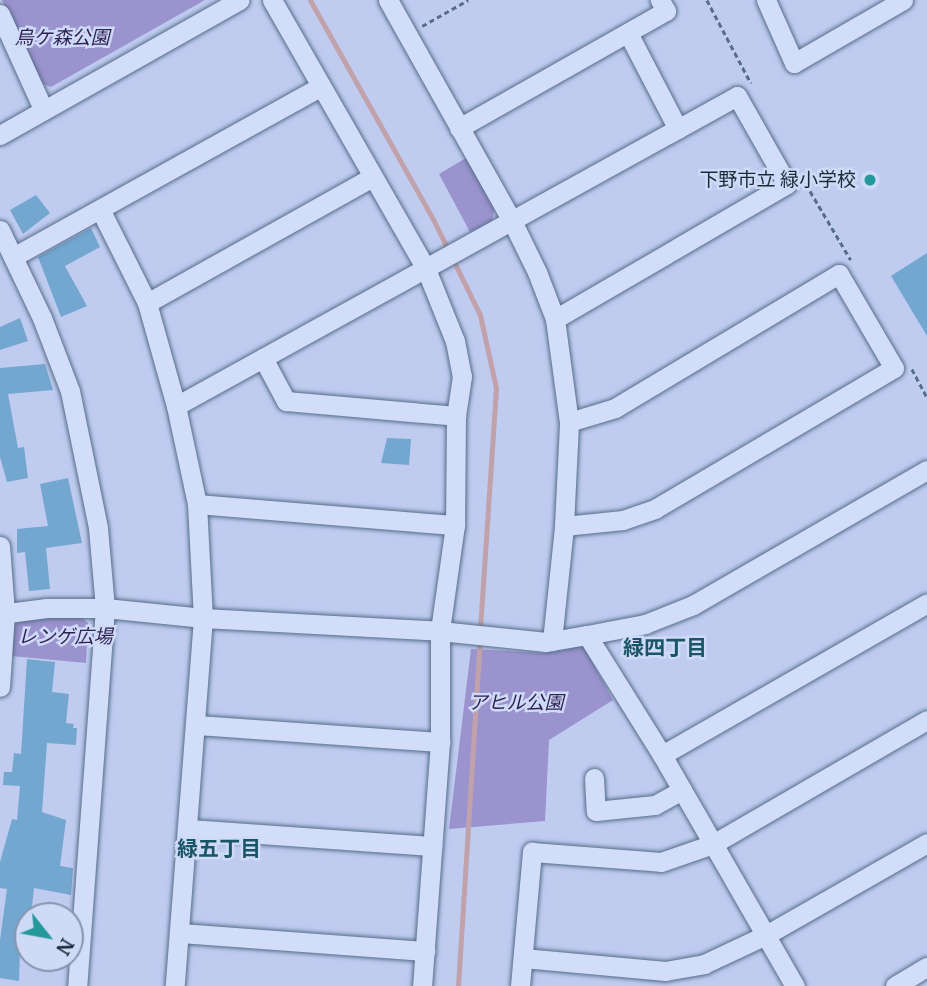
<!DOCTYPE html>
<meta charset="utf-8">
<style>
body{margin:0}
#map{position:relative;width:927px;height:986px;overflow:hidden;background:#bfccf0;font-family:Merriweather,"Noto Sans JP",serif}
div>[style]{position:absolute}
.green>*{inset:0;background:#9b93ce}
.stream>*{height:5px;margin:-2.5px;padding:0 2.5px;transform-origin:2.5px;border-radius:2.5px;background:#c1a2ab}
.building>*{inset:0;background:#73a7d0}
.path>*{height:2.5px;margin-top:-1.25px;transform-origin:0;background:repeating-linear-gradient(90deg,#566d89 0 5px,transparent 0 8.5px)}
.roads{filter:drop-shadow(0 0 2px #566d89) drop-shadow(0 0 2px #566d89)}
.minor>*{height:19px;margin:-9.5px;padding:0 9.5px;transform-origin:9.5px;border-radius:9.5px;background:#d2ddfa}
.dots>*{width:19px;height:19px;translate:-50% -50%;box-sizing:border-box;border:4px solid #cfdaf7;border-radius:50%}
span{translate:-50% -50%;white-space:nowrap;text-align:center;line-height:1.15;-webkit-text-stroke:5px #cfdaf7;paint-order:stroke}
.park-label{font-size:19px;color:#302155;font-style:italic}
.poi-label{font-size:19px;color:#1c2a38}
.right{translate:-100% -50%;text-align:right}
.neighbourhood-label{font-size:21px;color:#195567;font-weight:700}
.north{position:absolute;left:14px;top:902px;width:70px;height:70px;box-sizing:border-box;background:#cfdaf7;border:2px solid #8794ab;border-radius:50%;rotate:121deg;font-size:19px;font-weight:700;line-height:28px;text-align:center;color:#1c2a38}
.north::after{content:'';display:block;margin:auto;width:24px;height:32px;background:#24999b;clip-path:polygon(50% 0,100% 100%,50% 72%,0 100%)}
</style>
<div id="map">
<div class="green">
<i style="clip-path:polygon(2px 0,205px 0,51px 87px,40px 83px)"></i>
<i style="clip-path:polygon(466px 158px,495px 208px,492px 221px,470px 232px,439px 174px)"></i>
<i style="clip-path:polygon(79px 615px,88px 623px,86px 663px,11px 656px,12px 629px,20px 619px)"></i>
<i style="clip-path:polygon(583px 645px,613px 700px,549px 740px,545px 821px,449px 829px,471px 649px,545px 653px)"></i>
</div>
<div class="stream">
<i style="left:310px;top:0;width:253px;rotate:60.7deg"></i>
<i style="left:434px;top:221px;width:105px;rotate:63.9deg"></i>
<i style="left:480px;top:315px;width:75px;rotate:77.6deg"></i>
<i style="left:496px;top:388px;width:243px;rotate:93.8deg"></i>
<i style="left:458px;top:986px;width:347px;rotate:-86.4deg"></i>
</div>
<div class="building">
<i style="clip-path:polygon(36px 195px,50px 213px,23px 234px,10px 210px)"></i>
<i style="clip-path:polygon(91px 228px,100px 247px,65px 266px,87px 306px,61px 317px,38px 257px)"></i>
<i style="clip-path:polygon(927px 253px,927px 336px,891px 276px)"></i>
<i style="clip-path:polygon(20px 318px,28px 341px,0 350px,0 327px)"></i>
<i style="clip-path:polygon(45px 364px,53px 390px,8px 394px,18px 448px,24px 447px,28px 478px,7px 482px,0 457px,0 368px)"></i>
<i style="clip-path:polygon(387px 438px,411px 439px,409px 465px,381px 463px)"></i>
<i style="clip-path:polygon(68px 478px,82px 543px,46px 548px,50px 589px,29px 591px,25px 552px,17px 553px,17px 529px,48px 526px,40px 484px)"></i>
<i style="clip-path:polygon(27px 659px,55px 662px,52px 692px,69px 694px,66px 723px,74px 724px,73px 728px,77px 728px,76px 745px,47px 743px,42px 812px,66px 820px,60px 866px,73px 868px,71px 895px,34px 888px,31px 916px,28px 916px,28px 953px,20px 952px,19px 981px,0 978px,0 940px,7px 889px,0 888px,0 862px,12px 819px,17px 820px,20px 786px,3px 785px,4px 772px,12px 772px,14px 753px,21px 754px)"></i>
</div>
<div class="path">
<i style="left:707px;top:0;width:94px;rotate:62.1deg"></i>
<i style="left:422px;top:26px;width:53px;rotate:-29.5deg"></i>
<i style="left:806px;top:184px;width:88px;rotate:59.4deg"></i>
<i style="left:912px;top:369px;width:32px;rotate:62deg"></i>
</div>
<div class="roads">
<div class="minor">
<i style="left:272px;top:0;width:310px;rotate:60.2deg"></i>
<i style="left:426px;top:269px;width:78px;rotate:68.1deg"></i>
<i style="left:455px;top:341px;width:36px;rotate:79deg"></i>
<i style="left:462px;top:376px;width:40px;rotate:98.5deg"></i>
<i style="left:456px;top:416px;width:109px;rotate:90.5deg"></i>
<i style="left:455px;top:525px;width:107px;rotate:98.1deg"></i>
<i style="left:440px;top:631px;width:111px;rotate:90deg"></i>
<i style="left:440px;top:742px;width:245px;rotate:94.2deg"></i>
<i style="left:388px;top:0;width:253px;rotate:60.7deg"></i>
<i style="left:512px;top:221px;width:57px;rotate:63.9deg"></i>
<i style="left:537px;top:272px;width:50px;rotate:69deg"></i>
<i style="left:555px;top:319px;width:104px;rotate:82.3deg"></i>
<i style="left:569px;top:422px;width:48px;rotate:-16.9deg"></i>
<i style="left:615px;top:408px;width:261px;rotate:-30.9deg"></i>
<i style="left:839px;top:274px;width:109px;rotate:59.7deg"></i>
<i style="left:894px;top:368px;width:277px;rotate:149.5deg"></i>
<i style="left:655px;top:509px;width:34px;rotate:161deg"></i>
<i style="left:623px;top:520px;width:59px;rotate:174.2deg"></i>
<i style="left:564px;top:526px;width:104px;rotate:-87.2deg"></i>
<i style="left:766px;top:0;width:69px;rotate:66deg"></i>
<i style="left:794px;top:63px;width:126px;rotate:-30deg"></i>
<i style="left:0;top:14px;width:104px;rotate:65.6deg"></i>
<i style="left:628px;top:33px;width:108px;rotate:62.5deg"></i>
<i style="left:459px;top:128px;width:238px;rotate:-29.5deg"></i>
<i style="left:666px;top:11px;width:13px;rotate:-119deg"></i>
<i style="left:0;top:135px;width:275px;rotate:-29.4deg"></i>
<i style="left:101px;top:211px;width:103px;rotate:63.4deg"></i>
<i style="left:147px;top:303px;width:107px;rotate:74.3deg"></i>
<i style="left:176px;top:406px;width:100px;rotate:77.9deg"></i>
<i style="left:197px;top:504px;width:114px;rotate:87deg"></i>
<i style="left:203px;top:618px;width:369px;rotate:94.4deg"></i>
<i style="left:0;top:230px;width:98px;rotate:64.5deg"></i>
<i style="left:42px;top:318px;width:78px;rotate:69deg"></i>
<i style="left:70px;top:391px;width:140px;rotate:78.4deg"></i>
<i style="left:98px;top:528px;width:80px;rotate:85deg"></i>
<i style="left:105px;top:608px;width:379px;rotate:94.2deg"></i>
<i style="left:13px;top:257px;width:351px;rotate:-29deg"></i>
<i style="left:147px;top:303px;width:258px;rotate:-29.2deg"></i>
<i style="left:263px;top:358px;width:49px;rotate:61.9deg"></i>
<i style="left:286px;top:401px;width:171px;rotate:5deg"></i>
<i style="left:176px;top:406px;width:641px;rotate:-28.92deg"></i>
<i style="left:737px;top:96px;width:101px;rotate:60.4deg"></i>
<i style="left:787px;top:184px;width:268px;rotate:149.8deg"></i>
<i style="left:197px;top:504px;width:259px;rotate:4.7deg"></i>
<i style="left:0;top:546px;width:67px;rotate:85.7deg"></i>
<i style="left:5px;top:613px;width:74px;rotate:93.9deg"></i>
<i style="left:0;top:614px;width:47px;rotate:-7.3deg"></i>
<i style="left:47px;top:608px;width:58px"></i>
<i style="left:105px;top:608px;width:99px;rotate:5.8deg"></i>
<i style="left:203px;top:618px;width:237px;rotate:3.1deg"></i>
<i style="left:440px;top:631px;width:107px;rotate:5.9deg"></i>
<i style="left:546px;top:642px;width:42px;rotate:-9.7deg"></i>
<i style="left:587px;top:635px;width:59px;rotate:-10.7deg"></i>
<i style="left:645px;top:624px;width:52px;rotate:-21.6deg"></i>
<i style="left:693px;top:605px;width:270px;rotate:-30deg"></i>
<i style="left:587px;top:635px;width:142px;rotate:58deg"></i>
<i style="left:662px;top:755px;width:267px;rotate:60.1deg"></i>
<i style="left:552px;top:641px;width:116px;rotate:-84deg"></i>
<i style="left:196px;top:725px;width:245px;rotate:4deg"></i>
<i style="left:662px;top:755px;width:305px;rotate:-29.8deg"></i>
<i style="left:594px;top:778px;width:33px;rotate:87deg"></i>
<i style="left:596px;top:811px;width:59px;rotate:-5.8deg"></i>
<i style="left:655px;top:805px;width:31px;rotate:-29deg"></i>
<i style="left:188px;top:829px;width:245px;rotate:4deg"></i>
<i style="left:180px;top:933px;width:246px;rotate:4.2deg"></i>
<i style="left:523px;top:958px;width:143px;rotate:5.2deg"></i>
<i style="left:665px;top:971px;width:40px;rotate:-10deg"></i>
<i style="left:704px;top:964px;width:68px;rotate:-25.1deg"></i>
<i style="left:766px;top:935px;width:185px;rotate:-29.7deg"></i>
<i style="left:520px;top:986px;width:135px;rotate:-84.9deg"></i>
<i style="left:532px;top:852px;width:129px;rotate:4.4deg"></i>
<i style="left:661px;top:862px;width:55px;rotate:-19.1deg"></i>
<i style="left:713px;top:844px;width:247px;rotate:-30.1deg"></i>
<i style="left:895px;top:986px;width:37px;rotate:-31deg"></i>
</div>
</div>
<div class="dots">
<i style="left:870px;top:180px;background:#24999b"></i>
</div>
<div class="park-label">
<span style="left:62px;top:38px">烏ケ森公園</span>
<span style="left:65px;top:637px">レンゲ広場</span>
<span style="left:516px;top:703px">アヒル公園</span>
</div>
<div class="poi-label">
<span class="right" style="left:856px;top:180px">下野市立 緑小学校</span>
</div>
<div class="neighbourhood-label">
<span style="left:665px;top:648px">緑四丁目</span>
<span style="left:219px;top:849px">緑五丁目</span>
</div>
<div class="north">N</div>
</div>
